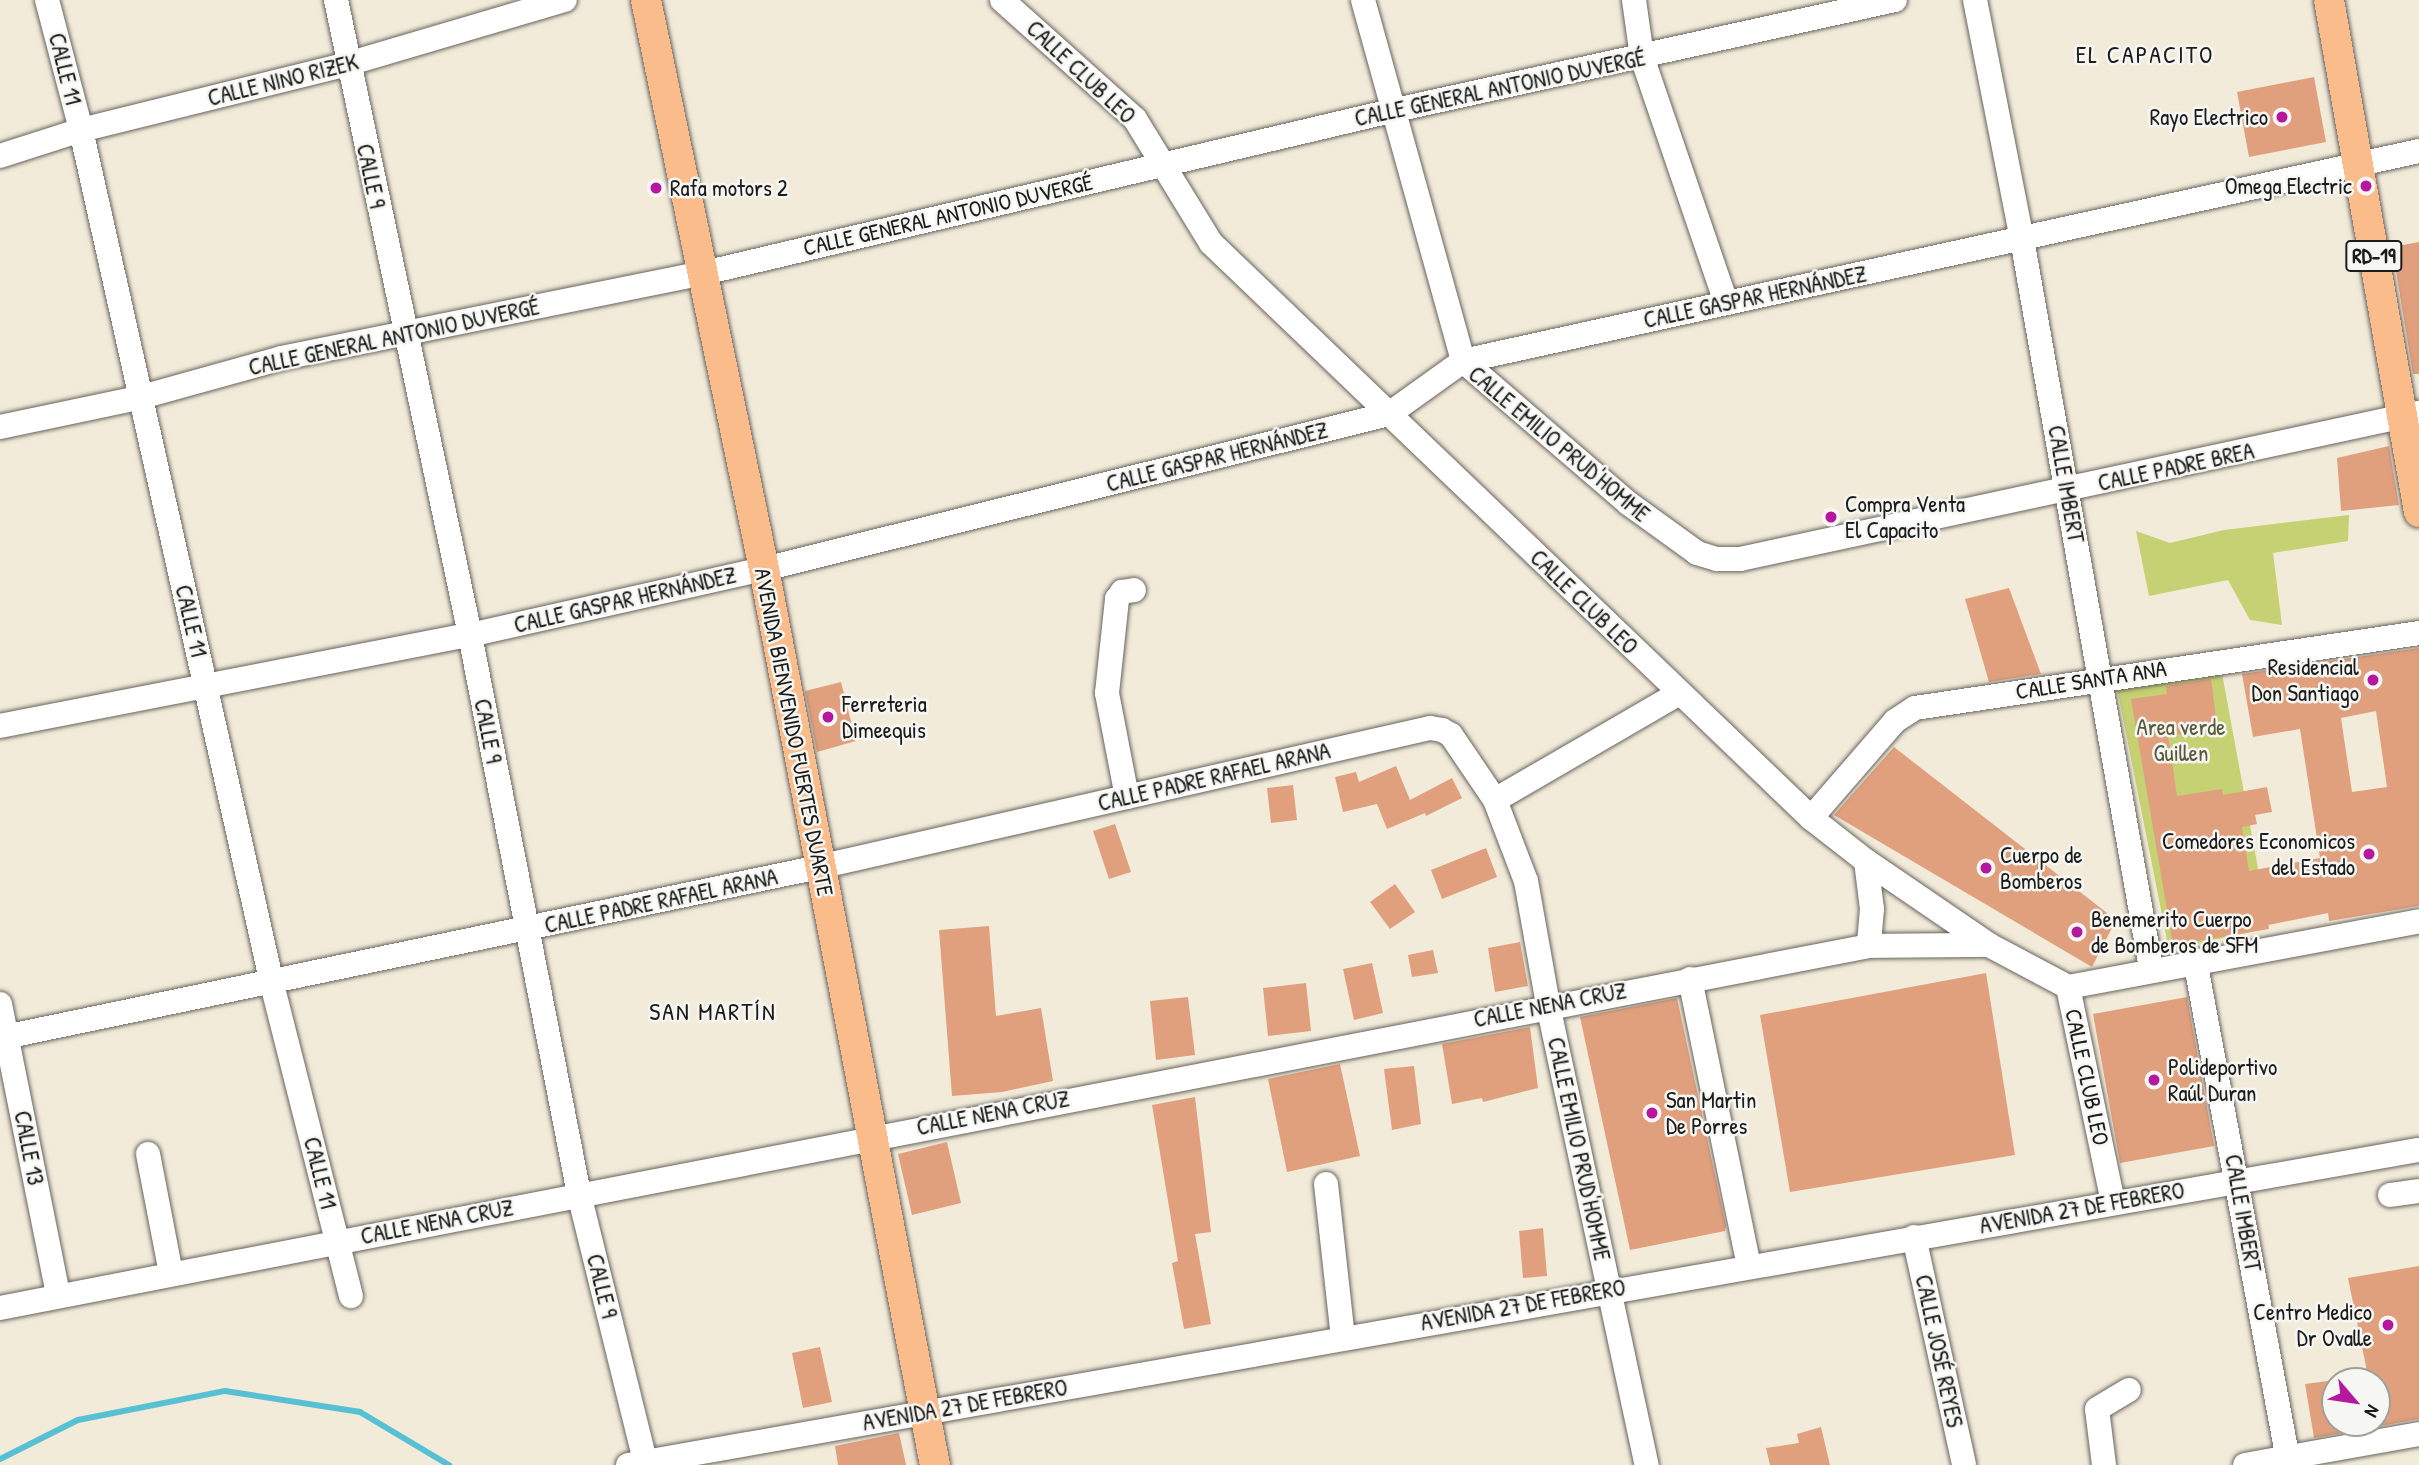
<!DOCTYPE html>
<meta charset="utf-8">
<style>
body{margin:0}
#map{position:relative;width:2419px;height:1465px;overflow:hidden;background:#f3ebda;font-family:"Patrick Hand",sans-serif}
div>[style]{position:absolute}
.green>*{inset:0;background:#c5d172}
.stream>*{height:6px;margin:-3px;padding:0 3px;transform-origin:3px;border-radius:3px;background:#57c1d3}
.building>*{inset:0;background:#e0a07e}
.roads{filter:drop-shadow(0 0 2px #67645e) drop-shadow(0 0 2px #67645e)}
.minor>*{height:24px;margin:-12px;padding:0 12px;transform-origin:12px;border-radius:12px;background:#fff}
.major>*{height:30px;margin:-15px;padding:0 15px;transform-origin:15px;border-radius:15px;background:#fabc8b}
.dots>*{width:19px;height:19px;translate:-50% -50%;box-sizing:border-box;border:4px solid #f6f6f2;border-radius:50%}
span{translate:-50% -50%;white-space:nowrap;text-align:center;line-height:1.15;-webkit-text-stroke:5px #f6f6f2;paint-order:stroke}
.shield-label span{padding:2px 5px;background:#f6f6f2;border:2px solid;border-radius:5px;-webkit-text-stroke-width:0}
.shield-label{font-size:21px;color:#1c1c1c;font-weight:700}
.street-label{font-size:23px;color:#1c1c1c}
.poi-label{font-size:23px;color:#1c1c1c}
.right{translate:-100% -50%;text-align:right}
.left{translate:0 -50%;text-align:left}
.park-label{font-size:23px;color:#575b3a}
.neighbourhood-label{font-size:24px;color:#1c1c1c;letter-spacing:2px}
.north{position:absolute;left:2321px;top:1367px;width:70px;height:70px;box-sizing:border-box;background:#f6f6f2;border:2px solid #9f9f9c;border-radius:50%;rotate:119deg;font-size:19px;font-weight:700;line-height:28px;text-align:center;color:#1c1c1c}
.north::after{content:'';display:block;margin:auto;width:24px;height:32px;background:#b5179e;clip-path:polygon(50% 0,100% 100%,50% 72%,0 100%)}
</style>
<div id="map">
<div class="green">
<i style="clip-path:polygon(2349px 515px,2348px 541px,2273px 553px,2282px 625px,2250px 620px,2228px 580px,2149px 596px,2136px 531px,2170px 543px,2224px 530px)"></i>
<i style="clip-path:polygon(2221px 668px,2269px 928px,2169px 950px,2115px 678px)"></i>
</div>
<div class="stream">
<i style="left:0;top:1459px;width:87px;rotate:-26.6deg"></i>
<i style="left:78px;top:1420px;width:150px;rotate:-11.2deg"></i>
<i style="left:225px;top:1391px;width:137px;rotate:8.8deg"></i>
<i style="left:360px;top:1412px;width:104px;rotate:30.8deg"></i>
</div>
<div class="building">
<i style="clip-path:polygon(2314px 77px,2326px 142px,2249px 157px,2237px 92px)"></i>
<i style="clip-path:polygon(2419px 242px,2419px 374px,2413px 374px,2392px 247px)"></i>
<i style="clip-path:polygon(2389px 446px,2399px 505px,2341px 511px,2337px 458px)"></i>
<i style="clip-path:polygon(2009px 588px,2041px 674px,1989px 682px,1965px 599px)"></i>
<i style="clip-path:polygon(evenodd,2419px 648px,2419px 906px,2329px 921px,2328px 913px,2268px 925px,2269px 929px,2173px 945px,2131px 699px,2167px 694px,2166px 686px,2211px 679px,2218px 732px,2168px 735px,2177px 796px,2222px 789px,2223px 795px,2267px 787px,2272px 812px,2255px 815px,2257px 824px,2242px 827px,2249px 871px,2320px 858px,2300px 729px,2253px 737px,2242px 674px,2419px 648px,2376px 711px,2387px 787px,2352px 792px,2341px 718px,2376px 711px)"></i>
<i style="clip-path:polygon(841px 682px,856px 741px,817px 752px,805px 691px)"></i>
<i style="clip-path:polygon(1894px 747px,2116px 920px,2092px 967px,1834px 815px)"></i>
<i style="clip-path:polygon(1396px 766px,1410px 800px,1452px 778px,1462px 798px,1426px 816px,1425px 813px,1387px 829px,1377px 804px,1343px 812px,1335px 777px,1356px 772px,1359px 782px)"></i>
<i style="clip-path:polygon(1293px 785px,1297px 820px,1271px 823px,1267px 788px)"></i>
<i style="clip-path:polygon(1115px 824px,1131px 872px,1109px 879px,1093px 831px)"></i>
<i style="clip-path:polygon(1486px 848px,1497px 877px,1442px 899px,1431px 870px)"></i>
<i style="clip-path:polygon(1395px 884px,1415px 912px,1390px 929px,1370px 902px)"></i>
<i style="clip-path:polygon(989px 926px,996px 1016px,1041px 1008px,1053px 1081px,1002px 1092px,952px 1096px,939px 930px)"></i>
<i style="clip-path:polygon(1520px 942px,1528px 986px,1495px 992px,1488px 948px)"></i>
<i style="clip-path:polygon(1433px 950px,1438px 973px,1412px 977px,1408px 955px)"></i>
<i style="clip-path:polygon(1372px 963px,1383px 1013px,1354px 1020px,1343px 969px)"></i>
<i style="clip-path:polygon(1986px 973px,2015px 1155px,1790px 1192px,1760px 1015px)"></i>
<i style="clip-path:polygon(1306px 983px,1311px 1031px,1268px 1036px,1263px 988px)"></i>
<i style="clip-path:polygon(1188px 997px,1195px 1055px,1156px 1060px,1150px 1001px)"></i>
<i style="clip-path:polygon(2187px 997px,2214px 1146px,2120px 1163px,2093px 1014px)"></i>
<i style="clip-path:polygon(1677px 998px,1726px 1226px,1725px 1231px,1630px 1250px,1580px 1017px)"></i>
<i style="clip-path:polygon(1530px 1027px,1538px 1088px,1483px 1102px,1482px 1098px,1452px 1104px,1442px 1044px)"></i>
<i style="clip-path:polygon(1340px 1064px,1360px 1156px,1287px 1172px,1268px 1079px)"></i>
<i style="clip-path:polygon(1414px 1066px,1421px 1124px,1392px 1130px,1384px 1069px)"></i>
<i style="clip-path:polygon(1195px 1097px,1211px 1232px,1195px 1234px,1211px 1324px,1184px 1329px,1172px 1263px,1178px 1261px,1152px 1105px)"></i>
<i style="clip-path:polygon(947px 1142px,961px 1203px,912px 1215px,898px 1154px)"></i>
<i style="clip-path:polygon(1543px 1228px,1547px 1276px,1523px 1278px,1519px 1231px)"></i>
<i style="clip-path:polygon(2419px 1266px,2419px 1419px,2314px 1438px,2305px 1384px,2335px 1380px,2335px 1423px,2377px 1423px,2377px 1381px,2369px 1381px,2348px 1278px)"></i>
<i style="clip-path:polygon(820px 1347px,832px 1402px,803px 1408px,792px 1353px)"></i>
<i style="clip-path:polygon(1821px 1427px,1830px 1465px,1770px 1465px,1766px 1448px,1799px 1443px,1797px 1434px)"></i>
<i style="clip-path:polygon(899px 1433px,906px 1465px,838px 1465px,835px 1446px)"></i>
</div>
<div class="roads">
<div class="minor">
<i style="left:47px;top:0;width:134px;rotate:75.3deg"></i>
<i style="left:81px;top:130px;width:875px;rotate:77.39deg"></i>
<i style="left:272px;top:984px;width:322px;rotate:75.8deg"></i>
<i style="left:336px;top:0;width:649px;rotate:78.08deg"></i>
<i style="left:470px;top:635px;width:570px;rotate:78.97deg"></i>
<i style="left:579px;top:1194px;width:275px;rotate:76.1deg"></i>
<i style="left:1002px;top:0;width:178px;rotate:41.8deg"></i>
<i style="left:1135px;top:119px;width:145px;rotate:58.5deg"></i>
<i style="left:1211px;top:243px;width:831px;rotate:43.78deg"></i>
<i style="left:1811px;top:818px;width:70px;rotate:38deg"></i>
<i style="left:1866px;top:861px;width:149px;rotate:34.3deg"></i>
<i style="left:1989px;top:945px;width:89px;rotate:28deg"></i>
<i style="left:1363px;top:0;width:375px;rotate:74.5deg"></i>
<i style="left:1463px;top:361px;width:218px;rotate:40.7deg"></i>
<i style="left:1628px;top:503px;width:85px;rotate:35.9deg"></i>
<i style="left:1697px;top:553px;width:21px;rotate:17deg"></i>
<i style="left:1717px;top:559px;width:23px"></i>
<i style="left:1740px;top:559px;width:695px;rotate:-12.14deg"></i>
<i style="left:1634px;top:0;width:58px;rotate:82deg"></i>
<i style="left:1642px;top:57px;width:259px;rotate:71.1deg"></i>
<i style="left:1975px;top:0;width:244px;rotate:78.9deg"></i>
<i style="left:2022px;top:239px;width:740px;rotate:79.97deg"></i>
<i style="left:0;top:156px;width:85px;rotate:-17.8deg"></i>
<i style="left:81px;top:130px;width:274px;rotate:-13.9deg"></i>
<i style="left:347px;top:64px;width:227px;rotate:-16.4deg"></i>
<i style="left:0;top:427px;width:141px;rotate:-11.9deg"></i>
<i style="left:138px;top:398px;width:149px;rotate:-15.5deg"></i>
<i style="left:282px;top:358px;width:430px;rotate:-11.4deg"></i>
<i style="left:704px;top:273px;width:706px;rotate:-13.27deg"></i>
<i style="left:1391px;top:111px;width:516px;rotate:-12.42deg"></i>
<i style="left:0;top:726px;width:479px;rotate:-11deg"></i>
<i style="left:470px;top:635px;width:301px;rotate:-12.7deg"></i>
<i style="left:764px;top:569px;width:644px;rotate:-13.93deg"></i>
<i style="left:1389px;top:414px;width:91px;rotate:-35.6deg"></i>
<i style="left:1463px;top:361px;width:979px;rotate:-12.39deg"></i>
<i style="left:1127px;top:797px;width:106px;rotate:-100.9deg"></i>
<i style="left:1107px;top:693px;width:95px;rotate:-83.9deg"></i>
<i style="left:1117px;top:599px;width:9px;rotate:-54deg"></i>
<i style="left:1122px;top:592px;width:12px;rotate:-9deg"></i>
<i style="left:1495px;top:800px;width:211px;rotate:-30.1deg"></i>
<i style="left:1811px;top:818px;width:128px;rotate:-49.1deg"></i>
<i style="left:1895px;top:721px;width:24px;rotate:-33deg"></i>
<i style="left:1915px;top:708px;width:510px;rotate:-8.46deg"></i>
<i style="left:1866px;top:861px;width:48px;rotate:82.9deg"></i>
<i style="left:1872px;top:909px;width:37px;rotate:95deg"></i>
<i style="left:2195px;top:960px;width:514px;rotate:79.46deg"></i>
<i style="left:1690px;top:979px;width:293px;rotate:78.4deg"></i>
<i style="left:2068px;top:987px;width:357px;rotate:-10.6deg"></i>
<i style="left:2068px;top:987px;width:221px;rotate:78.2deg"></i>
<i style="left:0;top:1004px;width:295px;rotate:78.7deg"></i>
<i style="left:0;top:1038px;width:837px;rotate:-11.79deg"></i>
<i style="left:819px;top:867px;width:627px;rotate:-12.82deg"></i>
<i style="left:1430px;top:728px;width:12px;rotate:9deg"></i>
<i style="left:1442px;top:730px;width:10px;rotate:29deg"></i>
<i style="left:1451px;top:735px;width:78px;rotate:55.9deg"></i>
<i style="left:1495px;top:800px;width:87px;rotate:69.1deg"></i>
<i style="left:1526px;top:881px;width:126px;rotate:79.9deg"></i>
<i style="left:1548px;top:1005px;width:471px;rotate:77.9deg"></i>
<i style="left:148px;top:1154px;width:121px;rotate:79.1deg"></i>
<i style="left:1326px;top:1184px;width:155px;rotate:83.7deg"></i>
<i style="left:2390px;top:1195px;width:29px;rotate:-8deg"></i>
<i style="left:1914px;top:1237px;width:233px;rotate:77.6deg"></i>
<i style="left:0;top:1308px;width:1904px;rotate:-10.96deg"></i>
<i style="left:1869px;top:946px;width:120px;rotate:-0.5deg"></i>
<i style="left:628px;top:1465px;width:1818px;rotate:-9.98deg"></i>
<i style="left:2104px;top:1465px;width:56px;rotate:-97.1deg"></i>
<i style="left:2097px;top:1409px;width:37px;rotate:-31deg"></i>
<i style="left:2245px;top:1465px;width:177px;rotate:-10.1deg"></i>
</div>
<div class="major">
<i style="left:646px;top:0;width:581px;rotate:78.28deg"></i>
<i style="left:764px;top:569px;width:912px;rotate:79.2deg"></i>
<i style="left:2329px;top:0;width:520px;rotate:80.03deg"></i>
</div>
</div>
<div class="dots">
<i style="left:2282px;top:117px;background:#b5179e"></i>
<i style="left:2366px;top:186px;background:#b5179e"></i>
<i style="left:656px;top:188px;background:#b5179e"></i>
<i style="left:1831px;top:517px;background:#b5179e"></i>
<i style="left:2373px;top:680px;background:#b5179e"></i>
<i style="left:828px;top:717px;background:#b5179e"></i>
<i style="left:2369px;top:854px;background:#b5179e"></i>
<i style="left:1986px;top:868px;background:#b5179e"></i>
<i style="left:2077px;top:932px;background:#b5179e"></i>
<i style="left:2154px;top:1080px;background:#b5179e"></i>
<i style="left:1652px;top:1113px;background:#b5179e"></i>
<i style="left:2388px;top:1325px;background:#b5179e"></i>
</div>
<div class="shield-label">
<span style="left:2374px;top:256px">RD-19</span>
</div>
<div class="street-label">
<span style="left:65px;top:69px;rotate:76deg">CALLE 11</span>
<span style="left:1081px;top:72px;rotate:43deg">CALLE CLUB LEO</span>
<span style="left:283px;top:80px;rotate:-14deg">CALLE NINO RIZEK</span>
<span style="left:1500px;top:88px;rotate:-12deg">CALLE GENERAL ANTONIO DUVERGÉ</span>
<span style="left:371px;top:176px;rotate:78deg">CALLE 9</span>
<span style="left:948px;top:215px;rotate:-13deg">CALLE GENERAL ANTONIO DUVERGÉ</span>
<span style="left:1755px;top:297px;rotate:-12deg">CALLE GASPAR HERNÁNDEZ</span>
<span style="left:394px;top:337px;rotate:-12deg">CALLE GENERAL ANTONIO DUVERGÉ</span>
<span style="left:1559px;top:444px;rotate:40deg">CALLE EMILIO PRUD'HOMME</span>
<span style="left:1217px;top:457px;rotate:-14deg">CALLE GASPAR HERNÁNDEZ</span>
<span style="left:2176px;top:467px;rotate:-12deg">CALLE PADRE BREA</span>
<span style="left:2066px;top:484px;rotate:80deg">CALLE IMBERT</span>
<span style="left:625px;top:600px;rotate:-13deg">CALLE GASPAR HERNÁNDEZ</span>
<span style="left:1584px;top:602px;rotate:44deg">CALLE CLUB LEO</span>
<span style="left:191px;top:621px;rotate:77deg">CALLE 11</span>
<span style="left:2091px;top:680px;rotate:-9deg">CALLE SANTA ANA</span>
<span style="left:488px;top:731px;rotate:79deg">CALLE 9</span>
<span style="left:794px;top:732px;rotate:79deg">AVENIDA BIENVENIDO FUERTES DUARTE</span>
<span style="left:1214px;top:777px;rotate:-13deg">CALLE PADRE RAFAEL ARANA</span>
<span style="left:661px;top:901px;rotate:-12deg">CALLE PADRE RAFAEL ARANA</span>
<span style="left:1550px;top:1005px;rotate:-11deg">CALLE NENA CRUZ</span>
<span style="left:2087px;top:1077px;rotate:78deg">CALLE CLUB LEO</span>
<span style="left:993px;top:1113px;rotate:-11deg">CALLE NENA CRUZ</span>
<span style="left:29px;top:1148px;rotate:79deg">CALLE 13</span>
<span style="left:1579px;top:1149px;rotate:78deg">CALLE EMILIO PRUD'HOMME</span>
<span style="left:320px;top:1173px;rotate:76deg">CALLE 11</span>
<span style="left:2082px;top:1208px;rotate:-10deg">AVENIDA 27 DE FEBRERO</span>
<span style="left:2243px;top:1213px;rotate:80deg">CALLE IMBERT</span>
<span style="left:437px;top:1222px;rotate:-11deg">CALLE NENA CRUZ</span>
<span style="left:602px;top:1286px;rotate:76deg">CALLE 9</span>
<span style="left:1523px;top:1305px;rotate:-10deg">AVENIDA 27 DE FEBRERO</span>
<span style="left:1939px;top:1351px;rotate:78deg">CALLE JOSÉ REYES</span>
<span style="left:965px;top:1405px;rotate:-10deg">AVENIDA 27 DE FEBRERO</span>
</div>
<div class="poi-label">
<span class="right" style="left:2268px;top:117px">Rayo Electrico</span>
<span class="right" style="left:2352px;top:186px">Omega Electric</span>
<span class="left" style="left:670px;top:188px">Rafa motors 2</span>
<span class="left" style="left:1845px;top:517px">Compra Venta<br>El Capacito</span>
<span class="right" style="left:2359px;top:680px">Residencial<br>Don Santiago</span>
<span class="left" style="left:842px;top:717px">Ferreteria<br>Dimeequis</span>
<span class="right" style="left:2355px;top:854px">Comedores Economicos<br>del Estado</span>
<span class="left" style="left:2000px;top:868px">Cuerpo de<br>Bomberos</span>
<span class="left" style="left:2091px;top:932px">Benemerito Cuerpo<br>de Bomberos de SFM</span>
<span class="left" style="left:2168px;top:1080px">Polideportivo<br>Raúl Duran</span>
<span class="left" style="left:1666px;top:1113px">San Martin<br>De Porres</span>
<span class="right" style="left:2372px;top:1325px">Centro Medico<br>Dr Ovalle</span>
</div>
<div class="park-label">
<span style="left:2181px;top:740px">Area verde<br>Guillen</span>
</div>
<div class="neighbourhood-label">
<span style="left:2145px;top:55px">EL CAPACITO</span>
<span style="left:713px;top:1012px">SAN MARTÍN</span>
</div>
<div class="north">N</div>
</div>
